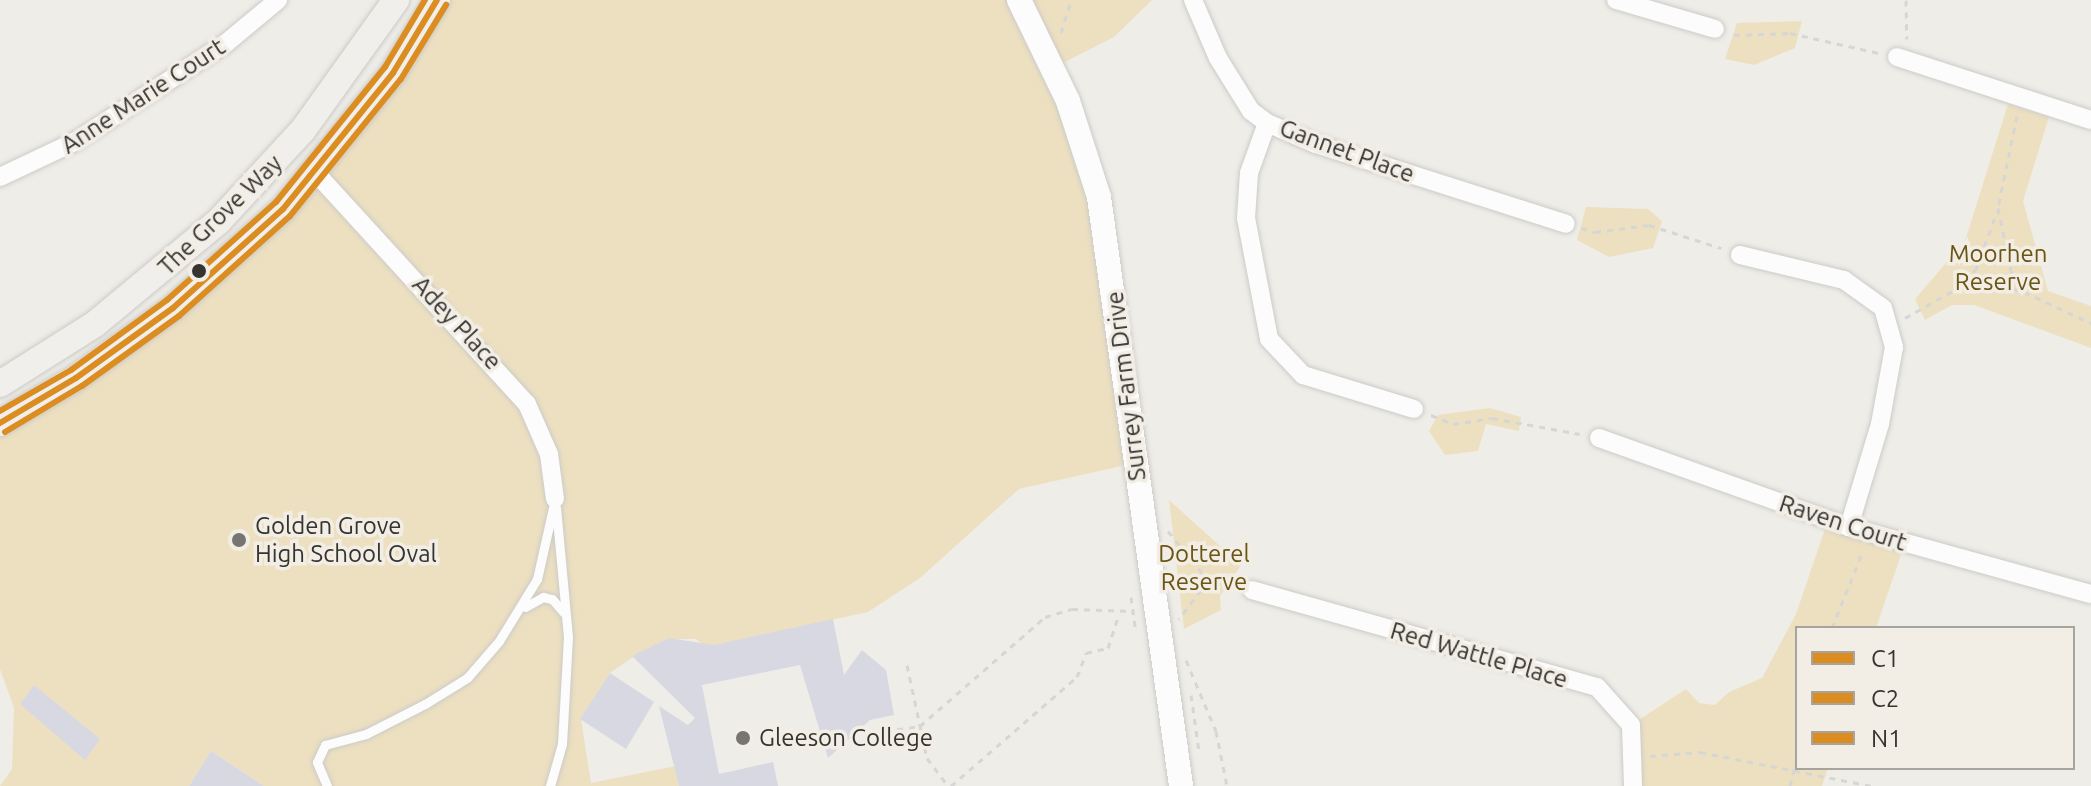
<!DOCTYPE html>
<style>
body{margin:0}
#map{position:relative;width:2091px;height:786px;overflow:hidden;background:#efede8;font-family:Ubuntu,sans-serif}
div>[style]{position:absolute}
.green>*{inset:0;background:#ede0c1}
.building>*{inset:0;background:#d7d8e2}
.path>*{height:3px;margin-top:-1.5px;transform-origin:0;background:repeating-linear-gradient(90deg,#d6d6d4 0 6px,transparent 0 12px)}
.roads{filter:drop-shadow(0 0 2px #cccbc7) drop-shadow(0 0 2px #cccbc7)}
.service>*{height:9px;margin:-4.5px;padding:0 4.5px;transform-origin:4.5px;border-radius:4.5px;background:#fdfcfc}
.minor>*{height:18px;margin:-9px;padding:0 9px;transform-origin:9px;border-radius:9px;background:#fdfcfc}
.tertiary>*{height:24px;margin:-12px;padding:0 12px;transform-origin:12px;border-radius:12px;background:#fdfcfc}
.secondary>*{height:26px;margin:-13px;padding:0 13px;transform-origin:13px;border-radius:13px;background:#f0efeb}
.bus-1>*{height:6px;margin:-3px;padding:0 3px;transform-origin:3px;border-radius:3px;background:#dc8d21}
.bus-2>*{height:6px;margin:-3px;padding:0 3px;transform-origin:3px;border-radius:3px;background:#dc8d21}
.bus-3>*{height:6px;margin:-3px;padding:0 3px;transform-origin:3px;border-radius:3px;background:#dc8d21}
.dots>*{width:22px;height:22px;translate:-50% -50%;box-sizing:border-box;border:4px solid #f2eee5;border-radius:50%}
span{translate:-50% -50%;white-space:nowrap;text-align:center;line-height:1.15;-webkit-text-stroke:7px #f2eee5;paint-order:stroke}
.street-label{font-size:24px;color:#353431}
.park-label{font-size:24px;color:#6b5515}
.poi-label{font-size:24px;color:#353431}
.left{translate:0 -50%;text-align:left}
.legend{position:absolute;left:1795px;top:626px;width:280px;height:144px;box-sizing:border-box;background:#f2eee5;border:2px solid #a6a49d;margin:0;padding:10px 14px;list-style:none;font-size:24px;color:#353431}
.legend li{display:flex;align-items:center;gap:16px;height:40px}
.legend b{width:40px;border:2px solid #a6a49d}
</style>
<div id="map">
<div class="green">
<i style="clip-path:polygon(437px 0,1019px 0,1099px 197px,1135px 463px,1019px 489px,920px 578px,868px 612px,706px 647px,696px 639px,669px 639px,633px 657px,610px 673px,581px 719px,591px 783px,676px 766px,681px 786px,264px 786px,211px 751px,189px 786px,0 786px,12px 769px,14px 708px,0 669px,0 429px,283px 209px)"></i>
<i style="clip-path:polygon(1029px 0,1152px 0,1114px 37px,1063px 63px)"></i>
<i style="clip-path:polygon(1802px 21px,1795px 48px,1754px 65px,1725px 59px,1737px 23px)"></i>
<i style="clip-path:polygon(2008px 104px,2049px 117px,2023px 201px,2048px 291px,2091px 306px,2091px 348px,1974px 305px,1952px 305px,1925px 320px,1915px 299px,1965px 241px)"></i>
<i style="clip-path:polygon(1586px 207px,1648px 209px,1662px 221px,1653px 248px,1609px 257px,1577px 240px)"></i>
<i style="clip-path:polygon(1490px 408px,1521px 417px,1519px 431px,1486px 424px,1478px 451px,1445px 455px,1429px 431px,1438px 415px)"></i>
<i style="clip-path:polygon(1169px 500px,1241px 565px,1220px 596px,1221px 610px,1184px 629px)"></i>
<i style="clip-path:polygon(1828px 520px,1905px 543px,1876px 628px,1797px 628px,1797px 768px,1828px 768px,1822px 786px,1633px 786px,1631px 725px,1686px 689px,1699px 703px,1715px 705px,1729px 692px,1762px 678px,1796px 614px)"></i>
</div>
<div class="building">
<i style="clip-path:polygon(833px 619px,844px 675px,862px 650px,886px 670px,894px 715px,870px 720px,828px 758px,800px 665px,702px 685px,719px 774px,773px 762px,778px 786px,679px 786px,659px 706px,688px 725px,695px 718px,632px 656px,669px 638px,714px 645px)"></i>
<i style="clip-path:polygon(610px 673px,654px 702px,626px 749px,580px 719px)"></i>
<i style="clip-path:polygon(34px 685px,100px 739px,85px 760px,20px 704px)"></i>
<i style="clip-path:polygon(211px 751px,264px 786px,189px 786px)"></i>
</div>
<div class="path">
<i style="left:1906px;top:0;width:39px;rotate:89deg"></i>
<i style="left:1061px;top:33px;width:34px;rotate:-73deg"></i>
<i style="left:1734px;top:35px;width:56px;rotate:-2deg"></i>
<i style="left:1790px;top:33px;width:91px;rotate:12.7deg"></i>
<i style="left:2017px;top:116px;width:94px;rotate:101.7deg"></i>
<i style="left:1998px;top:208px;width:64px;rotate:78.3deg"></i>
<i style="left:2011px;top:271px;width:25px;rotate:58deg"></i>
<i style="left:2024px;top:292px;width:74px;rotate:24.8deg"></i>
<i style="left:1581px;top:228px;width:15px;rotate:16deg"></i>
<i style="left:1595px;top:232px;width:54px;rotate:-7.4deg"></i>
<i style="left:1649px;top:225px;width:76px;rotate:17.7deg"></i>
<i style="left:1960px;top:288px;width:30px;rotate:-12deg"></i>
<i style="left:1989px;top:282px;width:34px;rotate:15deg"></i>
<i style="left:1905px;top:318px;width:59px;rotate:-29.6deg"></i>
<i style="left:1956px;top:289px;width:28px;rotate:-45deg"></i>
<i style="left:1976px;top:269px;width:61px;rotate:-69.8deg"></i>
<i style="left:1431px;top:415px;width:24px;rotate:22deg"></i>
<i style="left:1453px;top:424px;width:39px;rotate:-9deg"></i>
<i style="left:1492px;top:418px;width:89px;rotate:10.3deg"></i>
<i style="left:1168px;top:531px;width:63px;rotate:50.8deg"></i>
<i style="left:1208px;top:580px;width:49px;rotate:126.6deg"></i>
<i style="left:1208px;top:580px;width:29px;rotate:12deg"></i>
<i style="left:1131px;top:597px;width:36px;rotate:82deg"></i>
<i style="left:1832px;top:628px;width:83px;rotate:-68.1deg"></i>
<i style="left:1186px;top:660px;width:77px;rotate:67.1deg"></i>
<i style="left:1216px;top:731px;width:56px;rotate:78.7deg"></i>
<i style="left:907px;top:665px;width:95px;rotate:77.9deg"></i>
<i style="left:927px;top:758px;width:35px;rotate:53deg"></i>
<i style="left:1191px;top:695px;width:57px;rotate:81.9deg"></i>
<i style="left:885px;top:731px;width:35px;rotate:-8deg"></i>
<i style="left:920px;top:726px;width:166px;rotate:-41.1deg"></i>
<i style="left:1045px;top:617px;width:28px;rotate:-17deg"></i>
<i style="left:1072px;top:609px;width:62px;rotate:1.8deg"></i>
<i style="left:1650px;top:756px;width:50px;rotate:-4.6deg"></i>
<i style="left:1700px;top:752px;width:175px;rotate:11.2deg"></i>
<i style="left:951px;top:786px;width:167px;rotate:-40.9deg"></i>
<i style="left:1077px;top:677px;width:26px;rotate:-69deg"></i>
<i style="left:1086px;top:653px;width:23px;rotate:-13deg"></i>
<i style="left:1108px;top:648px;width:36px;rotate:-72deg"></i>
<i style="left:1790px;top:786px;width:29px;rotate:-76deg"></i>
</div>
<div class="roads">
<div class="service">
<i style="left:525px;top:607px;width:21px;rotate:-29deg"></i>
<i style="left:543px;top:597px;width:9px;rotate:13deg"></i>
<i style="left:552px;top:599px;width:18px;rotate:49deg"></i>
<i style="left:327px;top:786px;width:26px;rotate:-113deg"></i>
<i style="left:317px;top:762px;width:19px;rotate:-65deg"></i>
<i style="left:325px;top:745px;width:42px;rotate:-15deg"></i>
<i style="left:366px;top:734px;width:66px;rotate:-27deg"></i>
<i style="left:425px;top:704px;width:49px;rotate:-31.8deg"></i>
<i style="left:467px;top:678px;width:49px;rotate:-49.1deg"></i>
<i style="left:499px;top:641px;width:73px;rotate:-58.5deg"></i>
<i style="left:537px;top:579px;width:82px;rotate:-77.3deg"></i>
<i style="left:550px;top:786px;width:44px;rotate:-74.1deg"></i>
<i style="left:562px;top:744px;width:107px;rotate:-86.8deg"></i>
<i style="left:568px;top:637px;width:130px;rotate:-95.3deg"></i>
</div>
<div class="minor">
<i style="left:1193px;top:0;width:63px;rotate:66.7deg"></i>
<i style="left:1218px;top:58px;width:62px;rotate:58.1deg"></i>
<i style="left:1251px;top:111px;width:20px;rotate:37deg"></i>
<i style="left:1267px;top:123px;width:53px;rotate:23.2deg"></i>
<i style="left:1316px;top:144px;width:262px;rotate:17.7deg"></i>
<i style="left:1616px;top:0;width:103px;rotate:16.3deg"></i>
<i style="left:1897px;top:57px;width:204px;rotate:18deg"></i>
<i style="left:1267px;top:123px;width:53px;rotate:109.8deg"></i>
<i style="left:1249px;top:173px;width:45px;rotate:93.8deg"></i>
<i style="left:1246px;top:218px;width:123px;rotate:79.2deg"></i>
<i style="left:1269px;top:339px;width:50px;rotate:46.6deg"></i>
<i style="left:1303px;top:375px;width:116px;rotate:17deg"></i>
<i style="left:315px;top:172px;width:314px;rotate:47.6deg"></i>
<i style="left:527px;top:404px;width:55px;rotate:66.3deg"></i>
<i style="left:549px;top:454px;width:45px;rotate:82.4deg"></i>
<i style="left:0;top:177px;width:84px;rotate:-25.3deg"></i>
<i style="left:76px;top:141px;width:178px;rotate:-33.1deg"></i>
<i style="left:225px;top:44px;width:69px;rotate:-39.7deg"></i>
<i style="left:1740px;top:255px;width:107px;rotate:13.5deg"></i>
<i style="left:1844px;top:280px;width:48px;rotate:35.7deg"></i>
<i style="left:1883px;top:308px;width:41px;rotate:74.2deg"></i>
<i style="left:1894px;top:347px;width:78px;rotate:100.3deg"></i>
<i style="left:1880px;top:424px;width:108px;rotate:106.8deg"></i>
<i style="left:1599px;top:438px;width:265px;rotate:19.6deg"></i>
<i style="left:1849px;top:527px;width:251px;rotate:15.5deg"></i>
<i style="left:1252px;top:590px;width:358px;rotate:15.7deg"></i>
<i style="left:1597px;top:687px;width:51px;rotate:48.2deg"></i>
<i style="left:1631px;top:725px;width:61px;rotate:88.1deg"></i>
</div>
<div class="tertiary">
<i style="left:1019px;top:0;width:112px;rotate:64.1deg"></i>
<i style="left:1068px;top:101px;width:101px;rotate:72.1deg"></i>
<i style="left:1099px;top:197px;width:595px;rotate:82.07deg"></i>
</div>
<div class="secondary">
<i style="left:0;top:384px;width:112px;rotate:-32.3deg"></i>
<i style="left:95px;top:324px;width:160px;rotate:-39.7deg"></i>
<i style="left:218px;top:222px;width:125px;rotate:-47.3deg"></i>
<i style="left:303px;top:130px;width:160px;rotate:-54.4deg"></i>
<i style="left:0;top:423px;width:88px;rotate:-30.6deg"></i>
<i style="left:76px;top:378px;width:120px;rotate:-35.8deg"></i>
<i style="left:173px;top:308px;width:148px;rotate:-42deg"></i>
<i style="left:283px;top:209px;width:175px;rotate:-51deg"></i>
<i style="left:393px;top:73px;width:85px;rotate:-58.9deg"></i>
</div>
</div>
<div class="bus-1">
<i style="left:0;top:423px;width:88px;rotate:-30.6deg"></i>
<i style="left:76px;top:378px;width:120px;rotate:-35.8deg"></i>
<i style="left:173px;top:308px;width:148px;rotate:-42deg"></i>
<i style="left:283px;top:209px;width:175px;rotate:-51deg"></i>
<i style="left:393px;top:73px;width:85px;rotate:-58.9deg"></i>
</div>
<div class="bus-2">
<i style="left:5px;top:432px;width:90px;rotate:-30.9deg"></i>
<i style="left:82px;top:386px;width:120px;rotate:-35.8deg"></i>
<i style="left:179px;top:316px;width:149px;rotate:-42deg"></i>
<i style="left:290px;top:216px;width:176px;rotate:-51deg"></i>
<i style="left:401px;top:79px;width:87px;rotate:-58.7deg"></i>
</div>
<div class="bus-3">
<i style="left:0;top:411px;width:82px;rotate:-30deg"></i>
<i style="left:71px;top:370px;width:119px;rotate:-36.1deg"></i>
<i style="left:167px;top:300px;width:147px;rotate:-42deg"></i>
<i style="left:276px;top:202px;width:174px;rotate:-51.1deg"></i>
<i style="left:385px;top:67px;width:78px;rotate:-59.2deg"></i>
</div>
<div class="dots">
<i style="left:199px;top:271px;background:#353431"></i>
<i style="left:239px;top:540px;background:#767571"></i>
<i style="left:743px;top:738px;background:#767571"></i>
</div>
<div class="street-label">
<span style="left:143px;top:96px;rotate:-33deg">Anne Marie Court</span>
<span style="left:1347px;top:151px;rotate:20deg">Gannet Place</span>
<span style="left:220px;top:215px;rotate:-44deg">The Grove Way</span>
<span style="left:457px;top:323px;rotate:47deg">Adey Place</span>
<span style="left:1126px;top:386px;rotate:-97deg">Surrey Farm Drive</span>
<span style="left:1843px;top:523px;rotate:18deg">Raven Court</span>
<span style="left:1479px;top:655px;rotate:16deg">Red Wattle Place</span>
</div>
<div class="park-label">
<span style="left:1998px;top:268px">Moorhen<br>Reserve</span>
<span style="left:1204px;top:568px">Dotterel<br>Reserve</span>
</div>
<div class="poi-label">
<span class="left" style="left:255px;top:540px">Golden Grove<br>High School Oval</span>
<span class="left" style="left:759px;top:738px">Gleeson College</span>
</div>
<ul class="legend">
<li><b style="height:10px;background:#dc8d21"></b>C1</li>
<li><b style="height:10px;background:#dc8d21"></b>C2</li>
<li><b style="height:10px;background:#dc8d21"></b>N1</li>
</ul>
</div>
